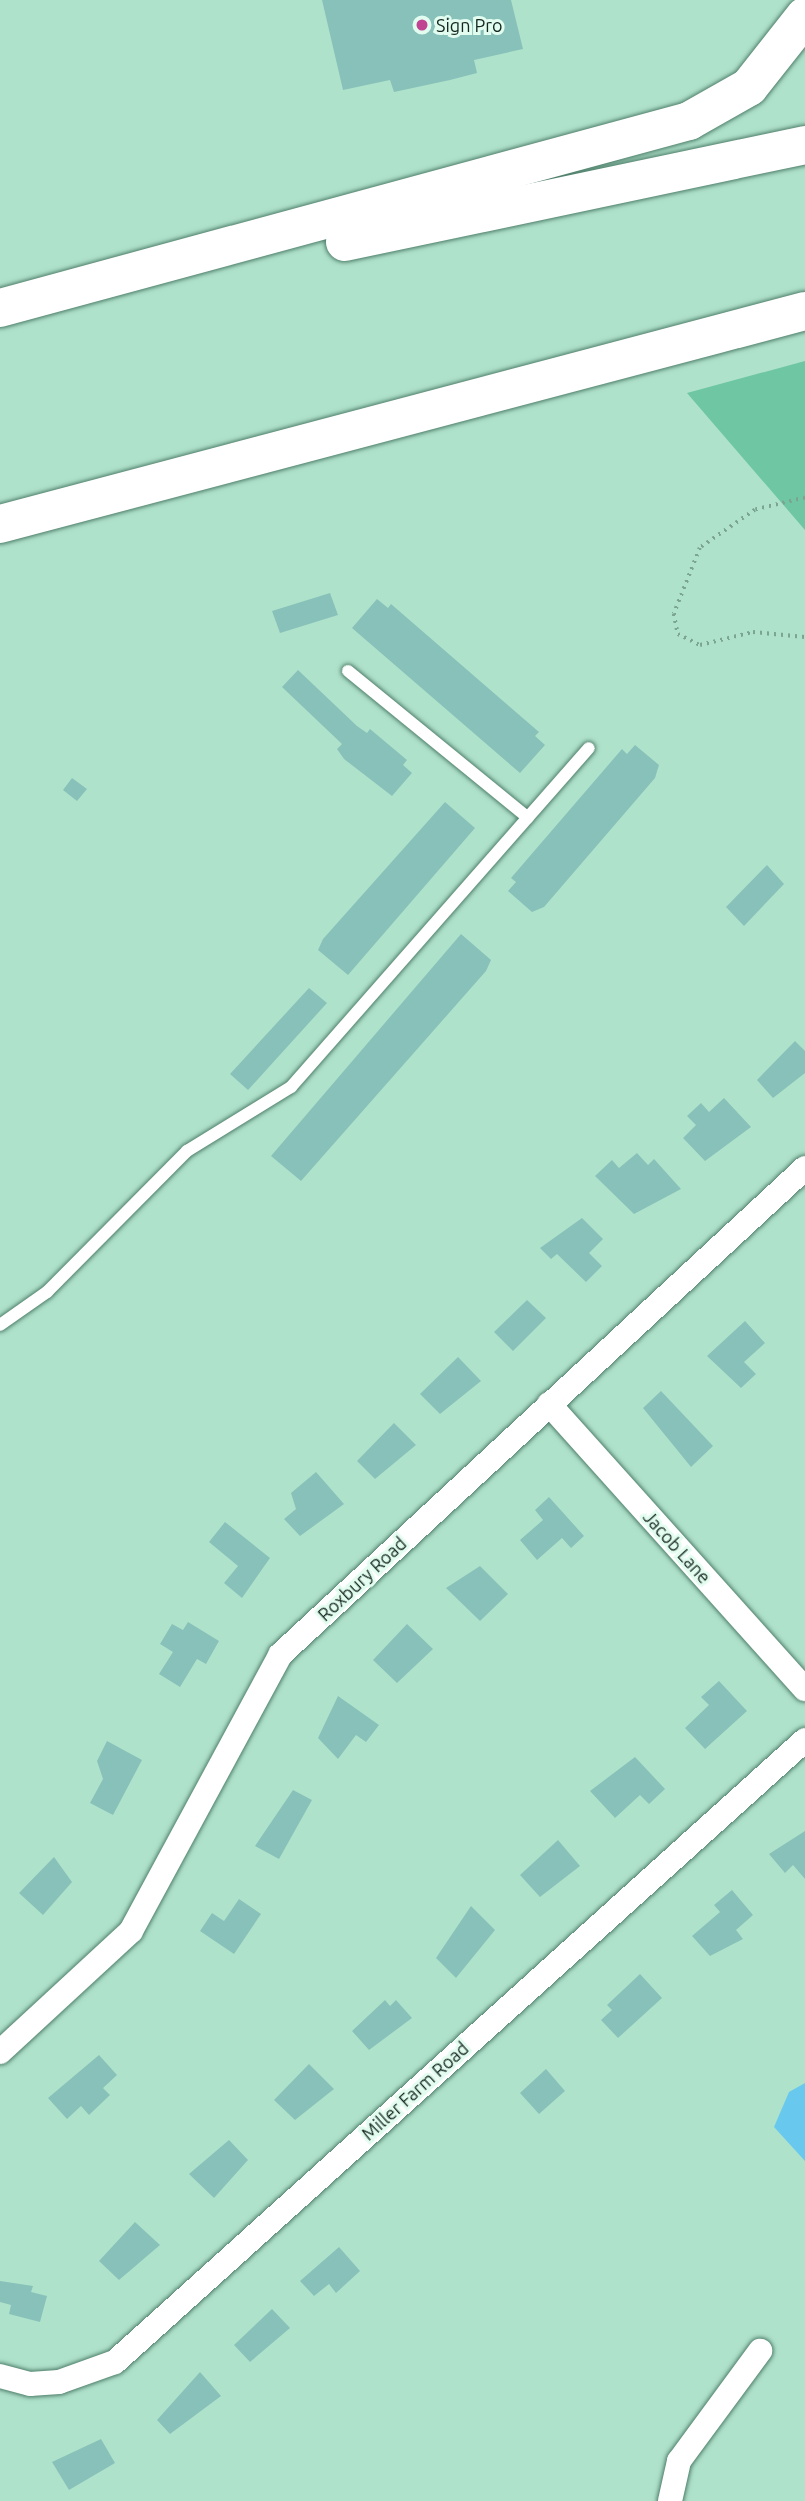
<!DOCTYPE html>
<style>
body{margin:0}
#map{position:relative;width:805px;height:2501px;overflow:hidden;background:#afe2cb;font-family:Ubuntu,sans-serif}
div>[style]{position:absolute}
.green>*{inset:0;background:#6ec6a2}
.water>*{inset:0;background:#69c8ed}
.building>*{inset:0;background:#87c1b9}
.path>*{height:3.5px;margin-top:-1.75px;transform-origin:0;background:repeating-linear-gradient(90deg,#7ba492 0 2px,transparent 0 7px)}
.roads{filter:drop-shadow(0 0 2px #4f7f6b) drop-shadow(0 0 2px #4f7f6b)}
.lane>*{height:12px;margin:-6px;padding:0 6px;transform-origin:6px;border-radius:6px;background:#fff}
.street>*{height:24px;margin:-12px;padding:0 12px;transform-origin:12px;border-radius:12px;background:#fff}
.highway>*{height:38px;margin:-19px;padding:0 19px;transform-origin:19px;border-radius:19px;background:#fff}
.dots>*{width:19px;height:19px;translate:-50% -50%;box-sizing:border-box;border:4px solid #e3fcf0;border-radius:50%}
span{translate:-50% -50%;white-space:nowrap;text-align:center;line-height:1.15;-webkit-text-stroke:6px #e3fcf0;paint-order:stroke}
.poi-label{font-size:18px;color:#13271f}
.left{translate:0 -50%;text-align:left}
.street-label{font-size:18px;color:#13271f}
</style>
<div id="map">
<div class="green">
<i style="clip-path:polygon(805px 361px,805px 530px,687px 393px)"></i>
</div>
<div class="water">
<i style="clip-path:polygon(805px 2083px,805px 2161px,774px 2127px,789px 2092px)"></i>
</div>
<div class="building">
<i style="clip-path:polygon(322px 0,511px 0,523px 49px,474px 60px,477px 73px,450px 80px,394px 92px,390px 80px,343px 90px)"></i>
<i style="clip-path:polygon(330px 593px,338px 615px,280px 633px,272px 611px)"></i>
<i style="clip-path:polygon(377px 599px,388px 608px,391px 604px,539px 732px,535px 736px,545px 745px,520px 773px,352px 628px)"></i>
<i style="clip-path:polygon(298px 670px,357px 726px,367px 733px,370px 729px,407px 760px,403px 765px,412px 773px,392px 796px,344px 759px,337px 749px,342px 744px,282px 687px)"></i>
<i style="clip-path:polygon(635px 745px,659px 765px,655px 778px,544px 907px,532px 912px,508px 891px,516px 882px,511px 878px,622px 749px,627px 754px)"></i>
<i style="clip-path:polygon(72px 778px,87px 789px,77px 801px,63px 790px)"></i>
<i style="clip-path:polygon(445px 802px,475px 828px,348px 975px,318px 950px,323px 939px)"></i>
<i style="clip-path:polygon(767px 865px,784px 884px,744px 926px,726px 907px)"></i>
<i style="clip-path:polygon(461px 934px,491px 960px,486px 971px,301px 1181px,271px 1156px)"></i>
<i style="clip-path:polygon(309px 988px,327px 1003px,248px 1090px,230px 1074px)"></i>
<i style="clip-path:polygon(795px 1041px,805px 1051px,805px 1073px,773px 1098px,757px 1080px)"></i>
<i style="clip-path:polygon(724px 1098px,751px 1127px,705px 1161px,683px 1138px,696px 1125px,687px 1116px,701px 1103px,709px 1112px)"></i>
<i style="clip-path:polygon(637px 1153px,648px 1165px,654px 1159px,681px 1189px,634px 1214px,595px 1176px,612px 1160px,619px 1168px)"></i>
<i style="clip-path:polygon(582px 1218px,603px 1239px,589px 1253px,602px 1266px,586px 1282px,557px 1254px,551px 1259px,540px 1248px)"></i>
<i style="clip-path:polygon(527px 1300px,546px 1318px,513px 1351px,494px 1332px)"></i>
<i style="clip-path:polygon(745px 1321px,765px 1343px,744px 1362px,756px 1374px,741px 1388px,707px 1356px)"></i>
<i style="clip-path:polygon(458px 1357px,481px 1381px,440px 1414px,420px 1394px)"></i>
<i style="clip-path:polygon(661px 1391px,713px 1446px,691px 1467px,643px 1408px)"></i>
<i style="clip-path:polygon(394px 1423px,416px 1445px,375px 1479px,357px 1461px)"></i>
<i style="clip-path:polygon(316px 1472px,344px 1504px,300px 1536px,284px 1519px,296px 1509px,291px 1493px)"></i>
<i style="clip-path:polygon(549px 1497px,584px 1536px,571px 1548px,562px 1538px,537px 1560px,520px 1540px,543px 1520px,535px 1510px)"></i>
<i style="clip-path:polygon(225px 1522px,270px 1558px,242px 1598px,224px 1583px,238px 1566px,209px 1542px)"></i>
<i style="clip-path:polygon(480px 1566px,508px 1594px,480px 1621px,446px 1588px)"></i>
<i style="clip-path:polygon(188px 1622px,219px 1641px,206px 1664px,197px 1659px,180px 1687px,159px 1674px,173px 1652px,160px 1644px,172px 1624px,183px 1630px)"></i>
<i style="clip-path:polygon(407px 1624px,433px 1649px,397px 1683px,373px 1660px)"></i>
<i style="clip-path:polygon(719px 1681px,747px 1711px,705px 1749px,685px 1728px,709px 1705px,701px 1697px)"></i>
<i style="clip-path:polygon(338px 1696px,379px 1725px,366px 1742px,356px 1735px,338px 1759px,318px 1738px)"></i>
<i style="clip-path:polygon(107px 1741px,142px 1760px,113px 1815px,90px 1803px,103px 1779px,97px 1761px)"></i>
<i style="clip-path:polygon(635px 1757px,665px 1789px,649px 1804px,640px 1795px,615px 1818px,590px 1791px)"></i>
<i style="clip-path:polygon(293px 1790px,312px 1800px,279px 1859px,255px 1846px)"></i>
<i style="clip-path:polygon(805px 1831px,805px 1879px,793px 1865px,785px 1873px,769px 1854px)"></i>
<i style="clip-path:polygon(558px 1840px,580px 1866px,540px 1897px,520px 1875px)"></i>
<i style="clip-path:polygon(54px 1857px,72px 1882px,43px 1915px,19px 1893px)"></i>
<i style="clip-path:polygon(732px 1890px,753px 1915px,736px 1930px,743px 1939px,710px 1956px,692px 1936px,720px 1912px,714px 1905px)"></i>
<i style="clip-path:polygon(239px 1899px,261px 1914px,234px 1954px,200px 1931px,212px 1913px,224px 1921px)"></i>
<i style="clip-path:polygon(471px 1906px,495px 1930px,456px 1978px,436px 1958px)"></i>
<i style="clip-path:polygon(640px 1974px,662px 1998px,618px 2038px,601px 2020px,612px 2010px,607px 2005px)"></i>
<i style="clip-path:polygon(385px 2000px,390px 2006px,396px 2000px,412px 2018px,369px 2050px,352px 2031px)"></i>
<i style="clip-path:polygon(99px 2055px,117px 2075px,103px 2088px,110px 2095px,89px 2115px,81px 2106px,67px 2119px,48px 2098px)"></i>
<i style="clip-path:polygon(309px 2064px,334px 2089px,295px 2120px,274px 2100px)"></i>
<i style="clip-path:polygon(546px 2069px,565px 2091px,539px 2114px,520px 2093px)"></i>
<i style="clip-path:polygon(229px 2140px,248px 2160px,214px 2198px,189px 2174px)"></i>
<i style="clip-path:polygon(135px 2222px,160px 2245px,119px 2280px,99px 2261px)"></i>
<i style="clip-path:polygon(339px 2247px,360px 2271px,336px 2293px,329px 2284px,314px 2296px,300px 2281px)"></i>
<i style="clip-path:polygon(0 2281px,33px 2286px,31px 2292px,47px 2296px,40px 2322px,9px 2314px,11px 2305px,0 2302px)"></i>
<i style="clip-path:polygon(272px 2309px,290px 2328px,250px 2362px,234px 2345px)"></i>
<i style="clip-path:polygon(200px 2372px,221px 2396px,170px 2434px,157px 2420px)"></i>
<i style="clip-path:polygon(101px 2439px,115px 2463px,69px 2490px,52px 2462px)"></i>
</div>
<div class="path">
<i style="left:805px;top:498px;width:51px;rotate:166.5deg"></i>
<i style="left:755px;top:510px;width:67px;rotate:145.4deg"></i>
<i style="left:700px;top:548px;width:71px;rotate:111.5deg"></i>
<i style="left:674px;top:614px;width:20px;rotate:79deg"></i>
<i style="left:678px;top:634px;width:25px;rotate:27deg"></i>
<i style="left:700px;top:645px;width:55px;rotate:-13.8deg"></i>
<i style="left:753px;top:632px;width:52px;rotate:5.5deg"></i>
</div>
<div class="roads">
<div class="lane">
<i style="left:348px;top:671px;width:232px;rotate:39.2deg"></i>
<i style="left:0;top:1325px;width:57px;rotate:-35.1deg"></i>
<i style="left:47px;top:1292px;width:199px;rotate:-45.2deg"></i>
<i style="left:187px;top:1151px;width:122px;rotate:-31.6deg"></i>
<i style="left:291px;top:1087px;width:451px;rotate:-48.7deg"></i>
</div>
<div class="street">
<i style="left:549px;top:1404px;width:383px;rotate:48.1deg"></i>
<i style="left:0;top:2052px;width:178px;rotate:-42.7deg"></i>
<i style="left:131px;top:1931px;width:314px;rotate:-61.6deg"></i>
<i style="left:280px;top:1655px;width:716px;rotate:-42.85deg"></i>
<i style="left:0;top:2376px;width:31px;rotate:15deg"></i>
<i style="left:30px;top:2384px;width:29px;rotate:-4deg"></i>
<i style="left:59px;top:2382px;width:59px;rotate:-19.7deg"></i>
<i style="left:115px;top:2362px;width:929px;rotate:-42.03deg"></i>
<i style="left:670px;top:2501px;width:41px;rotate:-77.3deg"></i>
<i style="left:679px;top:2461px;width:137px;rotate:-53.6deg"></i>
</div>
<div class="highway">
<i style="left:345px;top:242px;width:470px;rotate:-11.9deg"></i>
<i style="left:0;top:308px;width:714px;rotate:-15.18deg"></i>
<i style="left:689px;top:121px;width:69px;rotate:-29.5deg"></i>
<i style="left:749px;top:87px;width:90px;rotate:-51.7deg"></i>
<i style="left:0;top:524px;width:833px;rotate:-14.82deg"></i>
</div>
</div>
<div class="dots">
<i style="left:422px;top:25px;background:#c14492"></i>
</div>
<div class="poi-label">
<span class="left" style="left:436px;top:25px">Sign Pro</span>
</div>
<div class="street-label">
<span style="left:677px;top:1547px;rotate:48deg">Jacob Lane</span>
<span style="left:362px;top:1579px;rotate:-43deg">Roxbury Road</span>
<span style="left:415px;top:2091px;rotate:-42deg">Miller Farm Road</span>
</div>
</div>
